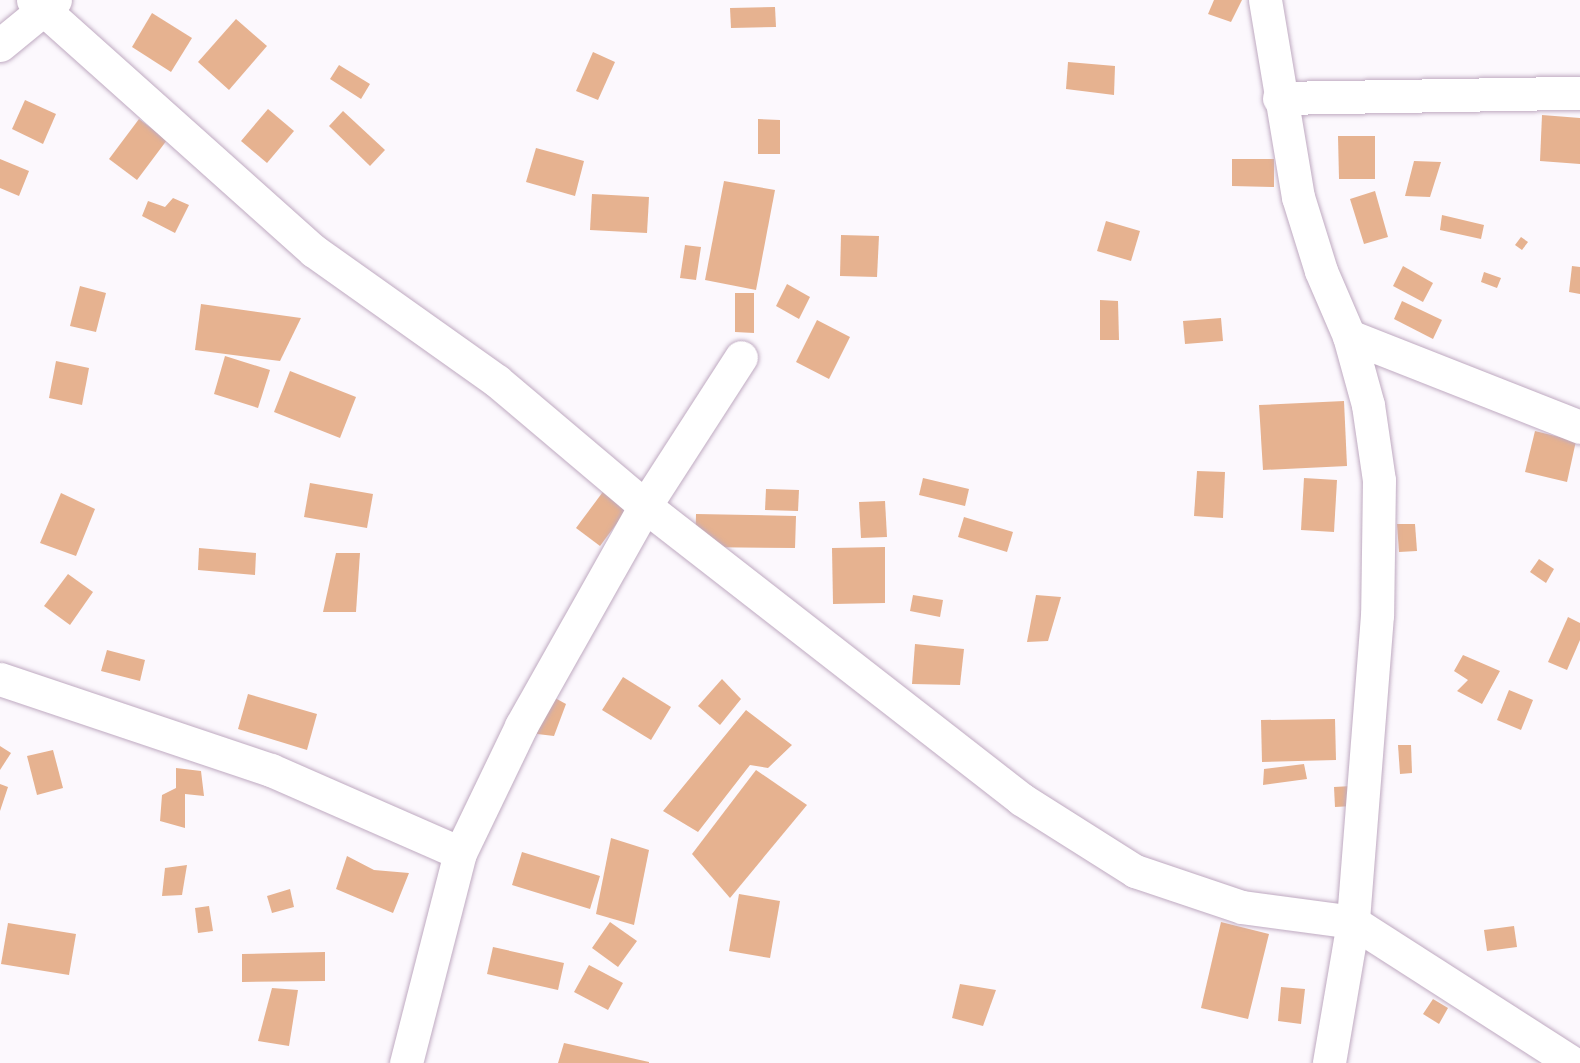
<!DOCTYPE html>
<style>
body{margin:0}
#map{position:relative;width:1580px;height:1063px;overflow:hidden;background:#fcf8fd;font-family:Lato,sans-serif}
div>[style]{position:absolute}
.building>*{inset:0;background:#e6b290}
.roads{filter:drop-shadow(0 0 2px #bfaac1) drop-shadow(0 0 2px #bfaac1)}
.minor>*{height:33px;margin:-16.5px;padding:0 16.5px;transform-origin:16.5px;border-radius:16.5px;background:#fff}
.major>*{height:33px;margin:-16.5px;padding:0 16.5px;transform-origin:16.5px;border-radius:16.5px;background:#fff}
span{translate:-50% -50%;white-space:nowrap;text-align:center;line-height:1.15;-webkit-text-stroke:4.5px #fff;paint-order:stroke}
</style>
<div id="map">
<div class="building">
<i style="clip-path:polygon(1214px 0,1242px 0,1231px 22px,1208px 14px)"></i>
<i style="clip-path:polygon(775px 7px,776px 27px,731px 28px,730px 8px)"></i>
<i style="clip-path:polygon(152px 13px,192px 38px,171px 72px,132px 47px)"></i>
<i style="clip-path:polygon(236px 19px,267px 46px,229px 90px,198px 62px)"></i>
<i style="clip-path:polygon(593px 52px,615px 62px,598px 100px,576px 91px)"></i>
<i style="clip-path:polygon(1068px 62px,1115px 66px,1114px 95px,1066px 89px)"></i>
<i style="clip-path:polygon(339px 65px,370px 84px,361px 99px,330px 79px)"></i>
<i style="clip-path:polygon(25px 100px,56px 114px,43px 144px,12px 129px)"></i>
<i style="clip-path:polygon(268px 109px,294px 131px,267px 163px,241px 141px)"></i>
<i style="clip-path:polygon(343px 111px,385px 150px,370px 166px,329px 126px)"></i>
<i style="clip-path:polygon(1542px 115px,1580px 118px,1580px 164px,1540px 161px)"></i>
<i style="clip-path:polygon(139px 119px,167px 140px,137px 180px,109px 159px)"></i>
<i style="clip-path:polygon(758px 119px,780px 120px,780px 154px,758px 154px)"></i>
<i style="clip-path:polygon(1338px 136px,1375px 136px,1375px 179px,1339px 179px)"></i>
<i style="clip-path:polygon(536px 148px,584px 161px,575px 196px,526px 182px)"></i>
<i style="clip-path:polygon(0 159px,29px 171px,19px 196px,0 188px)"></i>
<i style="clip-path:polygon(1232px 159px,1274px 159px,1274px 187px,1232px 186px)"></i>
<i style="clip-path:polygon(1414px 161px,1441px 162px,1430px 197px,1405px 196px)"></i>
<i style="clip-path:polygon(724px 181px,775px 190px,756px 290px,705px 280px)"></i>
<i style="clip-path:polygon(1375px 191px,1388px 237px,1364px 244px,1350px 199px)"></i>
<i style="clip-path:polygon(592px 194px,649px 197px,647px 233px,590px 230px)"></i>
<i style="clip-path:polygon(173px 198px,189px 205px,175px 233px,142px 216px,148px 201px,165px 207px)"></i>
<i style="clip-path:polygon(1442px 215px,1484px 225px,1481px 239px,1440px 230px)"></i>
<i style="clip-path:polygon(1106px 221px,1140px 231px,1131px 261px,1097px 251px)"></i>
<i style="clip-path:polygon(841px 235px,879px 236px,877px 277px,840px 276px)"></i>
<i style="clip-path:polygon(1521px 237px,1528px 242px,1522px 250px,1515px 245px)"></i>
<i style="clip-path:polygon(685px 245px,701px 247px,696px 280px,680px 278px)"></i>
<i style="clip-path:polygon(1403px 266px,1433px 283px,1423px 302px,1393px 286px)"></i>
<i style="clip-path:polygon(1572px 266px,1580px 267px,1580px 294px,1569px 292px)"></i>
<i style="clip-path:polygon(1484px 272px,1501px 278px,1497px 288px,1481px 282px)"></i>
<i style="clip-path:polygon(787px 284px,810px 297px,799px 319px,776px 306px)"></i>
<i style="clip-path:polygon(80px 286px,106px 293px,96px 332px,70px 326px)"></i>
<i style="clip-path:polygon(735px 293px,754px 293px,754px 333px,735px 332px)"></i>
<i style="clip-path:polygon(1100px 300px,1118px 301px,1119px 340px,1100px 340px)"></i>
<i style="clip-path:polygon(1402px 301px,1442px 320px,1433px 339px,1394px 319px)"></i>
<i style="clip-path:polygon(201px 304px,301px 318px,280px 361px,195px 350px)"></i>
<i style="clip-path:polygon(1221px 318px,1223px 341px,1185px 344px,1183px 321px)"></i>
<i style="clip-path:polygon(817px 320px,850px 337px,829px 379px,796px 362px)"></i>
<i style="clip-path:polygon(225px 356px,270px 370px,258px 408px,214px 394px)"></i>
<i style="clip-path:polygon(56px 361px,89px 368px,82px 405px,49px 398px)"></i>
<i style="clip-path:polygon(290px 371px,356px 397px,340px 438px,274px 412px)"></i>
<i style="clip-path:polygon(1344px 401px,1347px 466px,1263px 470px,1259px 405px)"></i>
<i style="clip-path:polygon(1535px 431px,1576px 441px,1567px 482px,1525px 472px)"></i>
<i style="clip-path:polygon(1197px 471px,1225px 472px,1223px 518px,1194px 516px)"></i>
<i style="clip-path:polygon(923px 478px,969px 489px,965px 506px,919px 495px)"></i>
<i style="clip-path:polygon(1304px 478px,1337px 480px,1334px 532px,1301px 530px)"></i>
<i style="clip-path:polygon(611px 481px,635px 499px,600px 546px,576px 528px)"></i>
<i style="clip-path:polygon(310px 483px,373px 494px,367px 528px,304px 517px)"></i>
<i style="clip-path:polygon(766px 489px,799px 490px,798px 511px,765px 510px)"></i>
<i style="clip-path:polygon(61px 493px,95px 509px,76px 556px,40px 543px)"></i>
<i style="clip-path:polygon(885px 501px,887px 537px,861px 538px,859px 502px)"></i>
<i style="clip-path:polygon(696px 514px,796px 516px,795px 548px,695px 547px)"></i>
<i style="clip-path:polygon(964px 517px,1013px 532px,1007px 552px,958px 537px)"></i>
<i style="clip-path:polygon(1397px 524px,1415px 524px,1417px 551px,1399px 552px)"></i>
<i style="clip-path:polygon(885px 547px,885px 603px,833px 604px,832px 548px)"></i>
<i style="clip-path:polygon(199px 548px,256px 553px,255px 575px,198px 570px)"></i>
<i style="clip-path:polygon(336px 553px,360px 553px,356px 612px,323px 612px)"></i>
<i style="clip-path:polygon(1539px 559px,1554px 569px,1546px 583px,1530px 572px)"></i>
<i style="clip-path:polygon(68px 574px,93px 592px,70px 625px,44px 606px)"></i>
<i style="clip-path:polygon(913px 595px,943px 600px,940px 617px,910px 611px)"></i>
<i style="clip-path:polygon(1036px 595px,1061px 597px,1048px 641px,1027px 642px)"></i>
<i style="clip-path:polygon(1568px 617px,1580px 623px,1580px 640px,1567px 670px,1548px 662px)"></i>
<i style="clip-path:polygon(915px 644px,964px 649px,960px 685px,912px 684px)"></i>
<i style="clip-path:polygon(107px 650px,145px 660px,140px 681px,101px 671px)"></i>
<i style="clip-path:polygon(1463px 655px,1500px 671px,1482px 704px,1457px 691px,1468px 680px,1454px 671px)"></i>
<i style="clip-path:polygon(623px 677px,671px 707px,651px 740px,602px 710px)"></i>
<i style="clip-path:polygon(722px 679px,741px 699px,720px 725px,698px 706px)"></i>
<i style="clip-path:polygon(1509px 690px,1533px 700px,1521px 730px,1497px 720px)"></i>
<i style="clip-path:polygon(544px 692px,566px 704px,554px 736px,529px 733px)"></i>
<i style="clip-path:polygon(248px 694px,317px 714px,307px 750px,238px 729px)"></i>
<i style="clip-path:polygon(746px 710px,792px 745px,768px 768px,750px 765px,698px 832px,663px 811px)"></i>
<i style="clip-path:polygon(1335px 719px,1336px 760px,1262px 762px,1261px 720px)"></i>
<i style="clip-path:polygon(1398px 745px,1411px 745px,1412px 773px,1400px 774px)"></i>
<i style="clip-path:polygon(0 746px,11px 753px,0 770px)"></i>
<i style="clip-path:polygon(53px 750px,63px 788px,37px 795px,27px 756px)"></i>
<i style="clip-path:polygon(1304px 764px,1307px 779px,1263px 785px,1264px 769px)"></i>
<i style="clip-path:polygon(176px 768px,201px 771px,204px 796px,185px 794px,185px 828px,160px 821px,162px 795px,176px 788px)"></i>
<i style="clip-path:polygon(756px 770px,807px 805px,730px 898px,692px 854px)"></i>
<i style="clip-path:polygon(0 784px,8px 787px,0 811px)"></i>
<i style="clip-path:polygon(1352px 786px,1353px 806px,1335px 807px,1334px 787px)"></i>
<i style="clip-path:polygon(611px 838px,649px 850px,634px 925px,596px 914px)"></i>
<i style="clip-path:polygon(522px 852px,600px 876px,590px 909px,512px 885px)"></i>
<i style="clip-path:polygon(347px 856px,374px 870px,409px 873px,393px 913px,336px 889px)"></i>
<i style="clip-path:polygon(187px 865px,182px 895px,162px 896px,165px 868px)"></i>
<i style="clip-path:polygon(290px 889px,294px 907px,272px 913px,267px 896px)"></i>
<i style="clip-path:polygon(739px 894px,780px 901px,770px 958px,729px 951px)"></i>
<i style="clip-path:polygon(209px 906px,213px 931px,198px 933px,195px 908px)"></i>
<i style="clip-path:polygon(610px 922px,637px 941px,618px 967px,592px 948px)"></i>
<i style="clip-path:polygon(1221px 922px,1269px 934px,1248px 1019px,1201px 1008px)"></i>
<i style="clip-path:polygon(8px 923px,76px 934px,69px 975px,1px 964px)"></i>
<i style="clip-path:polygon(1514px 926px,1517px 947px,1487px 951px,1484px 930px)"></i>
<i style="clip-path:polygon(493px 947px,564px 963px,558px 990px,487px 974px)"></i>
<i style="clip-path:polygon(325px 952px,325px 981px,242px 982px,242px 954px)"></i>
<i style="clip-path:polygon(589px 965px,623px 983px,608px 1010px,574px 992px)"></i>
<i style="clip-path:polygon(960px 984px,996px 990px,983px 1026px,952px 1018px)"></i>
<i style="clip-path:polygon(1281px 987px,1305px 989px,1301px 1024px,1278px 1021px)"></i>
<i style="clip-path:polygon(272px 988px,298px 990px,289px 1046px,258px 1041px)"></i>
<i style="clip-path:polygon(1433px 999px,1448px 1008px,1439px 1024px,1423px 1014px)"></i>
<i style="clip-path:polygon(564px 1043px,649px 1062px,649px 1063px,558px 1063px)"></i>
</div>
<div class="roads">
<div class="minor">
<i style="left:33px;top:0;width:377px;rotate:41.8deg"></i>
<i style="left:314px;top:251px;width:224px;rotate:35.4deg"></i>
<i style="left:497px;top:381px;width:194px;rotate:40.2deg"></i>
<i style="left:645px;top:506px;width:477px;rotate:37.9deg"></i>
<i style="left:1021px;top:799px;width:135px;rotate:32.3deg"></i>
<i style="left:1135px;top:871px;width:113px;rotate:18.6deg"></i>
<i style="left:1242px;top:907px;width:112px;rotate:7.7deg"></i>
<i style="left:1353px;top:922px;width:261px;rotate:32.7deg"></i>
<i style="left:1265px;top:0;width:200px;rotate:80.5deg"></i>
<i style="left:1298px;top:197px;width:77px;rotate:72.7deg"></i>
<i style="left:1321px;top:271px;width:71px;rotate:66.7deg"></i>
<i style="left:1349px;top:336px;width:72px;rotate:74.6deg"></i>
<i style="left:1368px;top:405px;width:76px;rotate:81.7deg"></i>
<i style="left:1379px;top:480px;width:135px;rotate:90.8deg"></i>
<i style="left:1377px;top:615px;width:308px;rotate:94.5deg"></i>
<i style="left:1353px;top:922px;width:143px;rotate:99.7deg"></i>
<i style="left:1279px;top:98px;width:301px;rotate:-1deg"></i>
<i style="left:1349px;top:336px;width:248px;rotate:21.5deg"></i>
<i style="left:0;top:679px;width:286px;rotate:18.6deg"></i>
<i style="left:271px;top:770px;width:206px;rotate:23.7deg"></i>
<i style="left:406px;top:1063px;width:217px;rotate:-75.6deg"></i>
<i style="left:460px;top:853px;width:141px;rotate:-64.3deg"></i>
<i style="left:521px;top:726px;width:253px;rotate:-60.6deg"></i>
<i style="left:645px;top:506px;width:177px;rotate:-57.2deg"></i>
</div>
<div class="major">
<i style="left:0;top:45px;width:71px;rotate:-39.3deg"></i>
</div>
</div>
</div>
